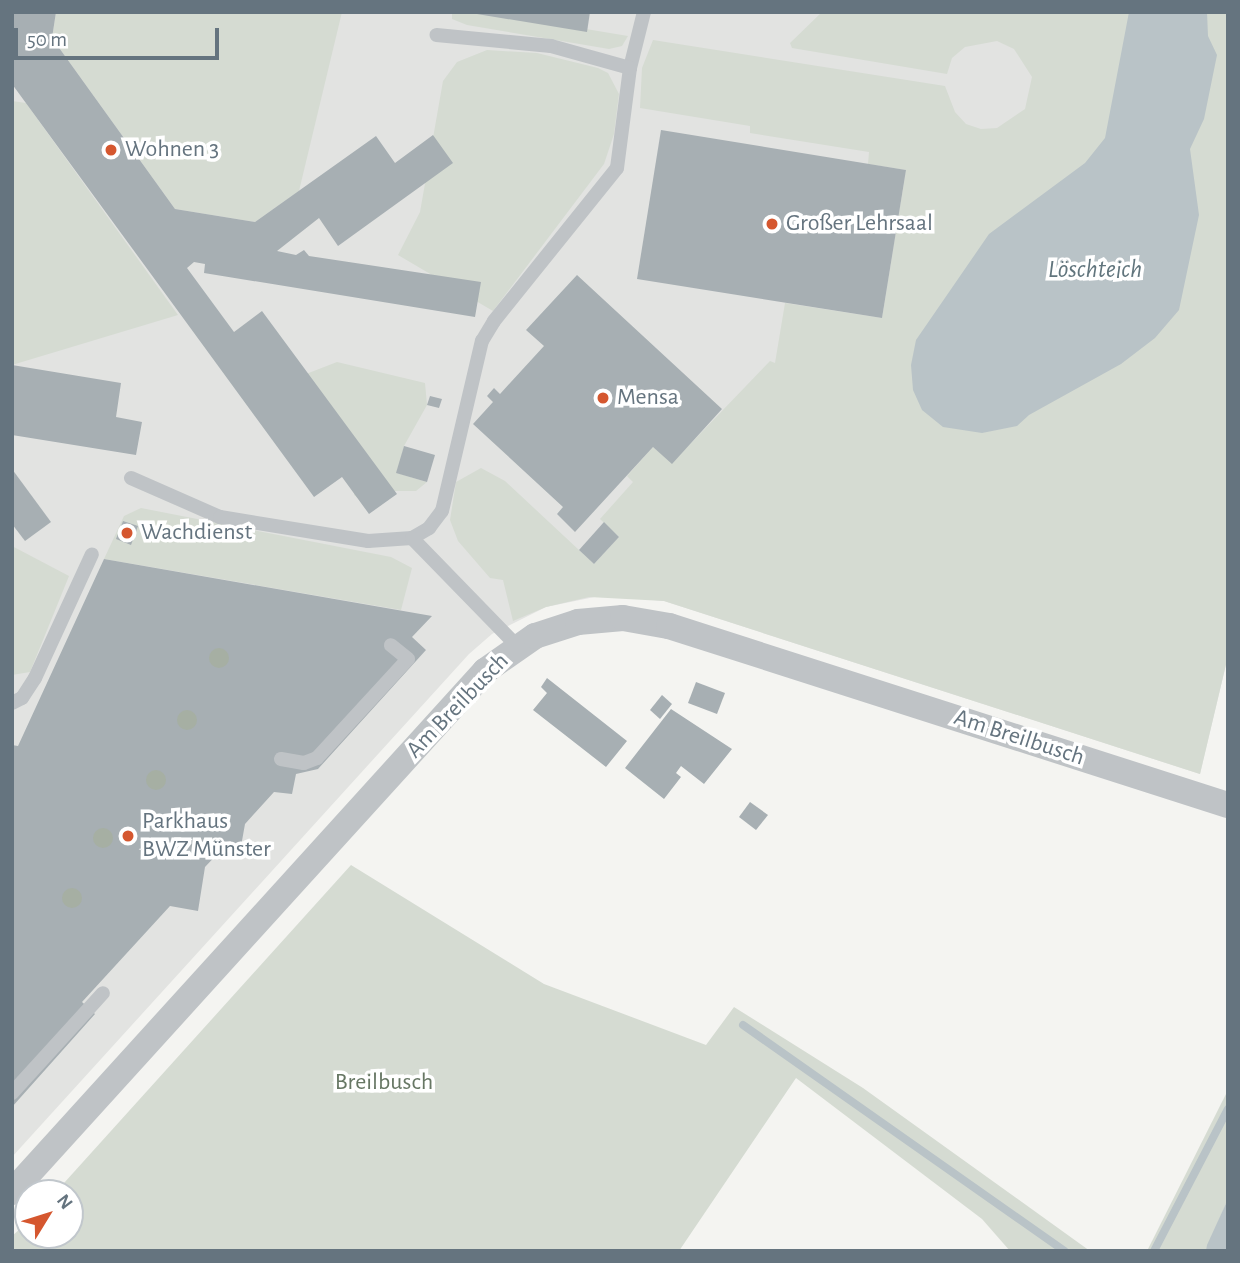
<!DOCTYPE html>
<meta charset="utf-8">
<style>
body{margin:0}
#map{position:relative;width:1240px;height:1263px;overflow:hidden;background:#f4f4f1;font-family:"Alegreya Sans",sans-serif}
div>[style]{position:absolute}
.built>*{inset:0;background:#e2e3e1}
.green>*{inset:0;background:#d5dbd2}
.water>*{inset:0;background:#b9c3c7}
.stream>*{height:8px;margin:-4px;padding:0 4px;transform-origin:4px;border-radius:4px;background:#b9c3c7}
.building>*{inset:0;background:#a7afb3}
.service>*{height:14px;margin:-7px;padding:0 7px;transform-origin:7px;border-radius:7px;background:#bfc3c6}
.minor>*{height:26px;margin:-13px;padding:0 13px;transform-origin:13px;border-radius:13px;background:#bfc3c6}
.trees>*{width:20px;height:20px;margin:-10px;border-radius:50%;background:#a6afa3}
.dots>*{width:19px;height:19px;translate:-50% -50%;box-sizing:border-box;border:4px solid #fff;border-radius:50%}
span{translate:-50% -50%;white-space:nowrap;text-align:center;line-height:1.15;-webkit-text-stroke:7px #fff;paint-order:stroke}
.poi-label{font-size:24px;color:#65747f}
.left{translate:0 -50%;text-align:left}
.street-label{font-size:24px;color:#65747f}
.park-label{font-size:24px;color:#677764}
.water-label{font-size:26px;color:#61757d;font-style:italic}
.frame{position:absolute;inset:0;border:14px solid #65747f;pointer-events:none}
.north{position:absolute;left:14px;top:1179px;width:70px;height:70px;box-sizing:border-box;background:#fff;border:2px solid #c1c7cc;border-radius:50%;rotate:52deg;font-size:19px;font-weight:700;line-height:28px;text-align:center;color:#65747f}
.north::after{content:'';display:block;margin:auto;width:24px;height:32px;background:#d5572f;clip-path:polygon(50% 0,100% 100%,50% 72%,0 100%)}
.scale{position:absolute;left:14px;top:28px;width:205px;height:32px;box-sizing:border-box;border:4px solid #65747f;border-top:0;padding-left:9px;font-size:21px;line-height:24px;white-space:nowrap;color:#65747f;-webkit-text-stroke:5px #fff;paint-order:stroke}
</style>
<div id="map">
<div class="built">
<i style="clip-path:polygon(12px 12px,1228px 12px,1228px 656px,1200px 774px,664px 601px,604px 595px,546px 607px,492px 634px,469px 654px,12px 1157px)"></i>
</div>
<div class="green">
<i style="clip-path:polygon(56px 12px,342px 12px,299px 191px,255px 222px,175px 209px,52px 38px)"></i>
<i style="clip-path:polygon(452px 12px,484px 12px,628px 36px,622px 46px,609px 49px,467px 25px,452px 19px)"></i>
<i style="clip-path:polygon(822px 12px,1228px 12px,1228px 656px,1200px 774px,664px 601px,589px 597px,546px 607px,513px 621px,503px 580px,490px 578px,458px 541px,450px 520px,456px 482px,481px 468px,505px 481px,594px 564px,619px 537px,600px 519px,633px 482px,627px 476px,653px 447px,672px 463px,770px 361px,775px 363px,785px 303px,882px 318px,906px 170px,868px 164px,869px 152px,750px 133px,750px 126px,640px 108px,642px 68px,653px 40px,945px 86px,955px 112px,966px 124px,981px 129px,997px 128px,1025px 109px,1032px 77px,1014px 49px,997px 41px,965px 47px,952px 58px,947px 74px,792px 48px,790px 43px)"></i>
<i style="clip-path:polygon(487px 50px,537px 53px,598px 68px,608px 73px,619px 94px,614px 134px,604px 164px,493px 311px,398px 255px,420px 212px,443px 81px,457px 62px)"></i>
<i style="clip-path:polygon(12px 101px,26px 103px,178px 315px,12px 365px)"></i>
<i style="clip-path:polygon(337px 362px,425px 383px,427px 405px,404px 446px,397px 473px,427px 482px,416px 491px,391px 491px,366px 504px,354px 495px,354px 469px,288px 381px)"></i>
<i style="clip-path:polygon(141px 508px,391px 557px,412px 568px,401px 610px,104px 559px,124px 516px)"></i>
<i style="clip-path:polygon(12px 546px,69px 576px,30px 672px,12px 675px)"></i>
<i style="clip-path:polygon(351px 865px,544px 984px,706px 1045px,734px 1007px,863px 1088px,1090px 1251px,1010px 1251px,982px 1219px,796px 1078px,679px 1251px,12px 1251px,12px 1236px,28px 1222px,28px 1235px,70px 1235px,70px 1193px,55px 1193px)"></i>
<i style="clip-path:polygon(1228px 1090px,1228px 1199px,1206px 1251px,1147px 1251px)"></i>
</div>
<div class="water">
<i style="clip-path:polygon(1129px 12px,1207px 12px,1208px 36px,1217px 55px,1204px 119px,1190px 149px,1199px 215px,1179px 310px,1155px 338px,1121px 364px,1029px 415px,1017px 426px,982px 433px,943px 427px,922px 410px,913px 390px,911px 365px,916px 340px,989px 234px,1085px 163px,1105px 138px)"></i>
<i style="clip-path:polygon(1228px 1199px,1228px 1251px,1206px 1251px,1207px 1245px)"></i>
</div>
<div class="stream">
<i style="left:743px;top:1025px;width:393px;rotate:35.1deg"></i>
<i style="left:1154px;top:1251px;width:160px;rotate:-62.5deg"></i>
</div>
<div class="building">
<i style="clip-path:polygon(12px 12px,56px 12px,52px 38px,175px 209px,255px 222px,376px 136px,395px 163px,433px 135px,453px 163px,338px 246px,319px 218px,277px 251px,296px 255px,304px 250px,309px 256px,481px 282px,475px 317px,204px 273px,205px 264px,194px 262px,187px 268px,234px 332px,262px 311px,397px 494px,369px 514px,342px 477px,314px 497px,12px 84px)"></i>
<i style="clip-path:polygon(465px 12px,590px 12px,587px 32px)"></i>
<i style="clip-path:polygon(661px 130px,906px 170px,882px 318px,637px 279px)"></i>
<i style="clip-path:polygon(577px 275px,722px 409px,672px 464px,653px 447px,575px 532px,557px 514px,563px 507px,473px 424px,493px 402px,487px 396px,494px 388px,500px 394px,544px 346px,526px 330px)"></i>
<i style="clip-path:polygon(12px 365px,121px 383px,116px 417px,142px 422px,136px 455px,12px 435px)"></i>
<i style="clip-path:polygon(430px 396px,442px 399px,439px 408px,427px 405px)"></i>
<i style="clip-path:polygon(404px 446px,435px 455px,427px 482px,396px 473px)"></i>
<i style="clip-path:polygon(12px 469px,51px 522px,25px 541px,12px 524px)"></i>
<i style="clip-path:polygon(123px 521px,138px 526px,131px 545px,116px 539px)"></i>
<i style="clip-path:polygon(604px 522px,619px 537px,594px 564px,579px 550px)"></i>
<i style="clip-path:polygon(104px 559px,432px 616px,412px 637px,426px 650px,318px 769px,296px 774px,292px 794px,274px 792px,245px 824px,240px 852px,223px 848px,205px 867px,198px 911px,170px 906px,82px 1002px,95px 1014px,12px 1107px,12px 745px,18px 746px)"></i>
<i style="clip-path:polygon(547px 678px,627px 741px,606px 767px,533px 710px,547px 693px,541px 687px)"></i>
<i style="clip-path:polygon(696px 682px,725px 693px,717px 714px,688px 703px)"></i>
<i style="clip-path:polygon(662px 695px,672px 704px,660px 719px,650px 710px)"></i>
<i style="clip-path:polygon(671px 709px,732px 749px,704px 784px,681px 766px,676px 773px,681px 777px,664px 799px,625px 768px)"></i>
<i style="clip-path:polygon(750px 802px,768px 815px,756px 830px,739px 817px)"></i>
</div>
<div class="service">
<i style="left:630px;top:68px;width:58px;rotate:-76deg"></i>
<i style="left:131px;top:478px;width:97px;rotate:23.7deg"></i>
<i style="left:220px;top:517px;width:150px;rotate:9.2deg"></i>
<i style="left:368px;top:541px;width:44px;rotate:-3.9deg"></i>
<i style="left:412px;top:538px;width:20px;rotate:-30deg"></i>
<i style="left:429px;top:528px;width:21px;rotate:-53deg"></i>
<i style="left:442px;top:511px;width:175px;rotate:-76.8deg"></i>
<i style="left:482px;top:341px;width:23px;rotate:-59deg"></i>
<i style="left:494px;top:321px;width:196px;rotate:-51.2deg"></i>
<i style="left:617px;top:168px;width:101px;rotate:-82.6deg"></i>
<i style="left:630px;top:68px;width:82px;rotate:-164.4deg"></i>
<i style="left:551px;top:46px;width:115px;rotate:-174.5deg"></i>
<i style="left:412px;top:538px;width:151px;rotate:45.8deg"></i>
<i style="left:12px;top:703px;width:11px;rotate:-27deg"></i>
<i style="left:22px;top:698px;width:24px;rotate:-57deg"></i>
<i style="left:35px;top:678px;width:136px;rotate:-65.3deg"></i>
<i style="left:281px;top:759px;width:23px;rotate:10deg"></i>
<i style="left:304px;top:763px;width:14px;rotate:-21deg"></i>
<i style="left:317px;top:758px;width:134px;rotate:-47.4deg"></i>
<i style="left:408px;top:659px;width:22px;rotate:-141deg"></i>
<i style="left:12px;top:1093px;width:135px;rotate:-47.7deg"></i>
</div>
<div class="minor">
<i style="left:12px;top:1192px;width:704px;rotate:-47.76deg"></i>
<i style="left:485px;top:671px;width:61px;rotate:-35deg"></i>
<i style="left:535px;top:636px;width:45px;rotate:-18deg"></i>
<i style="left:578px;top:622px;width:45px;rotate:-5.1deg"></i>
<i style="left:623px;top:618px;width:47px;rotate:9.9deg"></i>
<i style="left:669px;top:626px;width:587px;rotate:17.76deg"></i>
</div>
<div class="trees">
<i style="left:219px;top:658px"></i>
<i style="left:187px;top:720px"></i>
<i style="left:156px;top:780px"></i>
<i style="left:103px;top:838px"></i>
<i style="left:72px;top:898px"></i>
</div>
<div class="dots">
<i style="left:111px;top:150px;background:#d5572f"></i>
<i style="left:772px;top:224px;background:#d5572f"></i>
<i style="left:603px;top:398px;background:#d5572f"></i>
<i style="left:127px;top:533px;background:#d5572f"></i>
<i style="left:128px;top:836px;background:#d5572f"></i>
</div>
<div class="poi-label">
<span class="left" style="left:125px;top:150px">Wohnen 3</span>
<span class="left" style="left:786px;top:224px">Großer Lehrsaal</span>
<span class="left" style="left:617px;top:398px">Mensa</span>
<span class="left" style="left:141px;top:533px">Wachdienst</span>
<span class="left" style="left:142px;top:836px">Parkhaus<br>BWZ Münster</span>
</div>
<div class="street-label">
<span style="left:458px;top:706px;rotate:-46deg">Am Breilbusch</span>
<span style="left:1019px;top:738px;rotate:18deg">Am Breilbusch</span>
</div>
<div class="park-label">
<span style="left:384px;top:1083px">Breilbusch</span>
</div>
<div class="water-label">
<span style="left:1095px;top:270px">Löschteich</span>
</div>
<div class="frame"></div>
<div class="north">N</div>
<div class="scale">50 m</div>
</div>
